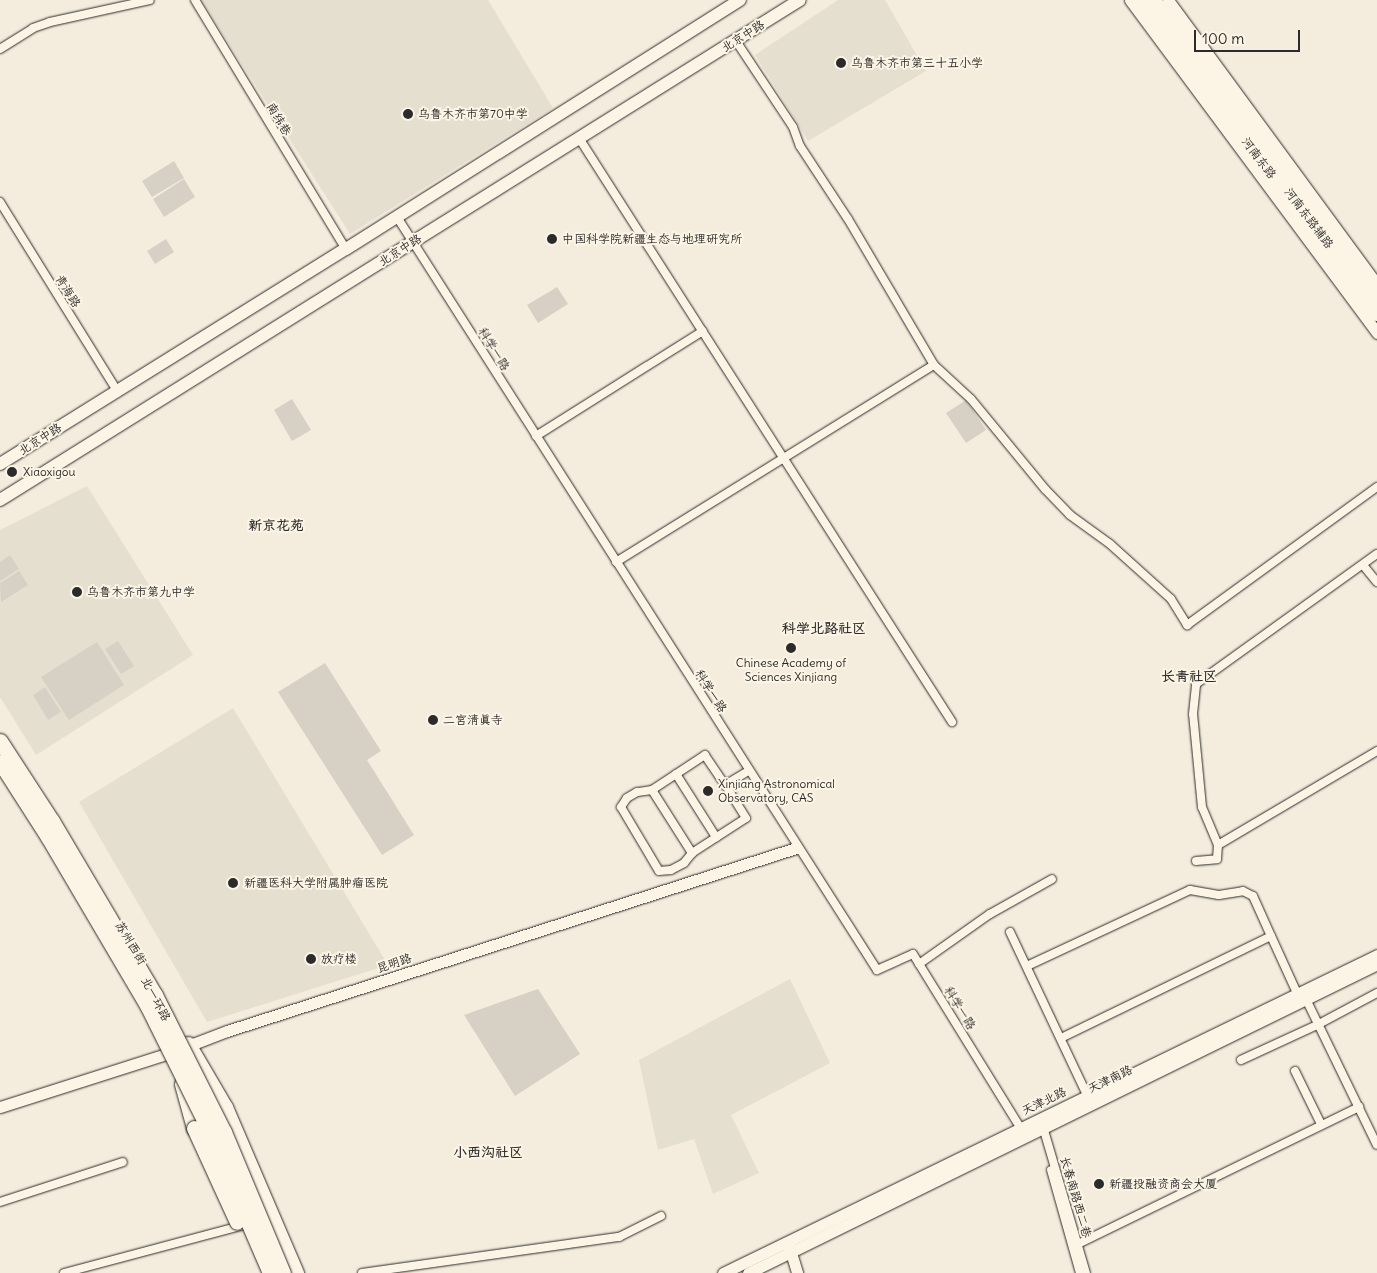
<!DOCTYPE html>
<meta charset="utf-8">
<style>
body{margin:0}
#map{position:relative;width:1377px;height:1273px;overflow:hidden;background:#f4edde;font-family:Delius,"LXGW WenKai TC",sans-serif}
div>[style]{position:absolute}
.built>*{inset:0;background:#e5dfd0}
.green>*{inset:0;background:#d6d1c4}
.roads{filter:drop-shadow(0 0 1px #2b2b2b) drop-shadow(0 0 1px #2b2b2b)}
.street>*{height:8px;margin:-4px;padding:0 4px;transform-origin:4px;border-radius:4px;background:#fcf5e5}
.secondary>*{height:11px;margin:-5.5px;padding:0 5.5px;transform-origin:5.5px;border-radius:5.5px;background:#fcf5e5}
.primary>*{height:12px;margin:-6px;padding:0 6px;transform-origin:6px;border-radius:6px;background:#fcf5e5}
.highway>*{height:15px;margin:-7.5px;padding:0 7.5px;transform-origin:7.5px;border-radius:7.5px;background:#fcf5e5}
.bridges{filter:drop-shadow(0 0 1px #2b2b2b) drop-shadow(0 0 1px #2b2b2b)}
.highway-bridge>*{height:15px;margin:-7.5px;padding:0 7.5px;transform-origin:7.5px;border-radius:7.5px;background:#fcf5e5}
.dots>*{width:14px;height:14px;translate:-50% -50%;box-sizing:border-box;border:2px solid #fcf5e5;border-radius:50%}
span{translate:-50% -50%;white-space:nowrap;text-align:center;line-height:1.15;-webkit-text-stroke:4px #fcf5e5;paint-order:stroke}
.street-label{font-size:12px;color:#2b2b2b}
.poi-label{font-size:12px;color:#2b2b2b}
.left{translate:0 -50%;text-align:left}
.neighbourhood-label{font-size:14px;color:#2b2b2b;font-weight:700}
.scale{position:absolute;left:1194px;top:30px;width:106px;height:22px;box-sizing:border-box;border:2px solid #2b2b2b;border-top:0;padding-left:6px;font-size:15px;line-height:18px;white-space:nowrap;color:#2b2b2b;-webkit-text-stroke:4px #fcf5e5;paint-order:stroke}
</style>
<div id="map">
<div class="built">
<i style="clip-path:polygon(201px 0,488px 0,553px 108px,350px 234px)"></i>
<i style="clip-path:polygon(838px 0,885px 0,926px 71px,808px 141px,755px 55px)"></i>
<i style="clip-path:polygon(87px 486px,193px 655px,36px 755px,0 697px,0 530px)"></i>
<i style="clip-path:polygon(233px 708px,388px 965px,207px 1022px,79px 802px)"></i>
<i style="clip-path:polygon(790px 979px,830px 1063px,731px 1115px,759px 1173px,713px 1194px,694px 1139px,658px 1150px,639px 1060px)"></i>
</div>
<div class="green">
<i style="clip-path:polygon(174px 161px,184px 178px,152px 197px,142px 181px)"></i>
<i style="clip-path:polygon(184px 179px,195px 197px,164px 217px,153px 199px)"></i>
<i style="clip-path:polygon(166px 239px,174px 252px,155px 264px,147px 251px)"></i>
<i style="clip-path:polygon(557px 287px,568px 304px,538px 323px,527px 305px)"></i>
<i style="clip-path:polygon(292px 399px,311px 430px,292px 441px,274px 410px)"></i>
<i style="clip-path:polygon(966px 400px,986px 430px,966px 443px,946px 413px)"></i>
<i style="clip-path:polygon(10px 555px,19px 569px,0 581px,0 562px)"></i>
<i style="clip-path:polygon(19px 571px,28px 585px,1px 602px,0 583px)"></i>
<i style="clip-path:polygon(118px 641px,134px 666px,121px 674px,105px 649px)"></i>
<i style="clip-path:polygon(97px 642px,124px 685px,69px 720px,41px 677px)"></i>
<i style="clip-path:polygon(325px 663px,381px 751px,367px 760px,414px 835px,382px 855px,278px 692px)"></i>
<i style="clip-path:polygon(45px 687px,61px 712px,48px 720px,33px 695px)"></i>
<i style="clip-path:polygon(538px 989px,580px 1054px,515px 1096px,464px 1015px)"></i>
</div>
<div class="roads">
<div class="street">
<i style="left:195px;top:0;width:291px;rotate:58.8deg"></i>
<i style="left:736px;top:41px;width:103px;rotate:56.5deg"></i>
<i style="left:793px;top:127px;width:20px;rotate:70deg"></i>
<i style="left:800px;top:146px;width:87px;rotate:56.7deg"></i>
<i style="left:848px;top:219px;width:169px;rotate:59.5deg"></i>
<i style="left:934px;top:365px;width:50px;rotate:42.6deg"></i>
<i style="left:971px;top:399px;width:117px;rotate:50.6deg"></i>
<i style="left:1045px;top:489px;width:36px;rotate:46deg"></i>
<i style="left:1070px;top:515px;width:49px;rotate:35.9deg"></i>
<i style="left:1110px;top:544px;width:82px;rotate:42deg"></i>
<i style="left:1171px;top:599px;width:31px;rotate:58deg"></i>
<i style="left:1187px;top:625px;width:235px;rotate:-36deg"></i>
<i style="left:0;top:49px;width:39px;rotate:-32deg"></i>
<i style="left:33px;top:28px;width:18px;rotate:-19deg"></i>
<i style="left:50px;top:22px;width:102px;rotate:-12.4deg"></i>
<i style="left:579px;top:138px;width:693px;rotate:57.43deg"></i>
<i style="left:0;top:202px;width:222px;rotate:58.2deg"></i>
<i style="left:397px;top:217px;width:893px;rotate:57.48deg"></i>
<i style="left:877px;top:970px;width:39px;rotate:-24deg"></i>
<i style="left:913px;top:954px;width:203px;rotate:58.3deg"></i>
<i style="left:536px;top:436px;width:197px;rotate:-32.2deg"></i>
<i style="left:616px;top:562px;width:374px;rotate:-31.8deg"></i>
<i style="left:1363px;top:565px;width:22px;rotate:51deg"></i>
<i style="left:676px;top:774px;width:75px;rotate:57.6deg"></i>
<i style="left:725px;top:785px;width:36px;rotate:-124deg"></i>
<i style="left:705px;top:755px;width:64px;rotate:146.6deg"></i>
<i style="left:652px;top:790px;width:75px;rotate:57.6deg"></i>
<i style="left:692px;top:853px;width:64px;rotate:-32.9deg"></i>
<i style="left:746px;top:818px;width:39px;rotate:-122deg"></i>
<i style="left:725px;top:785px;width:27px;rotate:-31deg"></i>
<i style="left:652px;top:790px;width:15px;rotate:172deg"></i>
<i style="left:637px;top:792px;width:12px;rotate:149deg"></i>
<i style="left:627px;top:798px;width:11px;rotate:124deg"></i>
<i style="left:621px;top:807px;width:74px;rotate:59.3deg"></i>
<i style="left:659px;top:871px;width:12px;rotate:-5deg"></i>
<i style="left:671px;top:870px;width:15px;rotate:-28deg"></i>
<i style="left:684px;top:863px;width:13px;rotate:-51deg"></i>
<i style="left:1218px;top:845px;width:185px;rotate:-30.6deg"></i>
<i style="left:1196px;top:861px;width:21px;rotate:-5deg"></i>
<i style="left:1217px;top:859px;width:14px;rotate:-86deg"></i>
<i style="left:1218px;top:845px;width:41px;rotate:-112.8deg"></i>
<i style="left:1202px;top:807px;width:93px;rotate:-95.5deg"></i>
<i style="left:1193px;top:714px;width:30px;rotate:-84deg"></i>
<i style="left:1196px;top:684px;width:223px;rotate:-35.7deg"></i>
<i style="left:1010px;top:932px;width:180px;rotate:64.7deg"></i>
<i style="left:919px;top:964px;width:87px;rotate:-35.2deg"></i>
<i style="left:990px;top:914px;width:71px;rotate:-29.4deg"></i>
<i style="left:1027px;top:966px;width:180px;rotate:-25deg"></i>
<i style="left:1190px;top:890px;width:29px;rotate:10deg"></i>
<i style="left:1219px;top:895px;width:24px;rotate:-9deg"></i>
<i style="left:1243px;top:891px;width:11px;rotate:27deg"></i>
<i style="left:1253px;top:896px;width:44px;rotate:65.8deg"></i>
<i style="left:1306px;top:999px;width:162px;rotate:64.1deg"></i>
<i style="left:1061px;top:1038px;width:233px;rotate:-25.9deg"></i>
<i style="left:1271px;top:936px;width:63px;rotate:65.5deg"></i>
<i style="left:1241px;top:1060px;width:84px;rotate:-24.7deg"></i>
<i style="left:1317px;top:1025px;width:68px;rotate:-28.1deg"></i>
<i style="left:1295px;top:1071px;width:59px;rotate:63.9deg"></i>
<i style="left:1043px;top:1127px;width:152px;rotate:73.6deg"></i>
<i style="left:1051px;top:1170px;width:107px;rotate:74.3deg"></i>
<i style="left:0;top:1202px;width:129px;rotate:-18deg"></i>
<i style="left:1078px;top:1244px;width:313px;rotate:-26deg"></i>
<i style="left:64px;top:1273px;width:183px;rotate:-14.9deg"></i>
<i style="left:362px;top:1273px;width:260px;rotate:-8deg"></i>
<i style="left:619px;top:1237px;width:47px;rotate:-26.6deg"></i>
</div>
<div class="secondary">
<i style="left:1130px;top:0;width:415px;rotate:53.4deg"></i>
<i style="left:1168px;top:0;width:353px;rotate:53.7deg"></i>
<i style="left:0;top:1107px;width:181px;rotate:-17.7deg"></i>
<i style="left:172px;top:1052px;width:59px;rotate:-20.9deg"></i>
<i style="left:227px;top:1031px;width:598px;rotate:-17.83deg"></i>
<i style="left:789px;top:1246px;width:28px;rotate:73deg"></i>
<i style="left:723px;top:1273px;width:727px;rotate:-25.93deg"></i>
<i style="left:748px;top:1273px;width:701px;rotate:-26.16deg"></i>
</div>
<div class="primary">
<i style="left:1142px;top:0;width:393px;rotate:53.3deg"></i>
<i style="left:1155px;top:0;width:373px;rotate:53.5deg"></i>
<i style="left:0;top:464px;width:407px;rotate:-31.9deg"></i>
<i style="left:346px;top:249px;width:466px;rotate:-32.3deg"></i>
<i style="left:0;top:500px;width:943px;rotate:-32.01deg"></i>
</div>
<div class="highway">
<i style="left:188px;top:1044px;width:73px;rotate:59.6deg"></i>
<i style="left:225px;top:1107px;width:181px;rotate:66.8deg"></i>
<i style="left:182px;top:1084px;width:46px;rotate:74.7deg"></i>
</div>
</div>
<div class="bridges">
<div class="highway-bridge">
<i style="left:0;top:741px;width:95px;rotate:57deg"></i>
<i style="left:52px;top:821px;width:202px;rotate:59.4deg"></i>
<i style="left:155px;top:995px;width:153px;rotate:63.3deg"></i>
<i style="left:224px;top:1132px;width:153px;rotate:67.3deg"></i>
<i style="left:0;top:762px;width:89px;rotate:57.4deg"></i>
<i style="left:48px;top:837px;width:195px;rotate:59.5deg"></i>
<i style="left:147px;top:1005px;width:131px;rotate:63.6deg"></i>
<i style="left:205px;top:1122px;width:164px;rotate:66.7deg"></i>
<i style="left:194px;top:1128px;width:103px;rotate:65.4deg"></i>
</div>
</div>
<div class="dots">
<i style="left:841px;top:63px;background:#2b2b2b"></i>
<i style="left:408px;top:114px;background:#2b2b2b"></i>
<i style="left:552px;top:239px;background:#2b2b2b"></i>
<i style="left:12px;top:472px;background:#2b2b2b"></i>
<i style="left:77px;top:592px;background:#2b2b2b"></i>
<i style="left:791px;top:648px;background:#2b2b2b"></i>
<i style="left:433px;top:720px;background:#2b2b2b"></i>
<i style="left:708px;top:791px;background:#2b2b2b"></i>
<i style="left:233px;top:883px;background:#2b2b2b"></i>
<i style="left:311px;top:959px;background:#2b2b2b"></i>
<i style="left:1099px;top:1184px;background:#2b2b2b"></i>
</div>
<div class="street-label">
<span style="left:743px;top:36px;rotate:-32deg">北京中路</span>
<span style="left:279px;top:119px;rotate:59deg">南纬巷</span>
<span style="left:1259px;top:158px;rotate:53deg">河南东路</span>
<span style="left:1309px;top:218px;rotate:53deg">河南东路辅路</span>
<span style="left:400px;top:250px;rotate:-32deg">北京中路</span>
<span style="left:68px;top:291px;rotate:58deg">青海路</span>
<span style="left:494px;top:349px;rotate:58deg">科学一路</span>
<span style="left:40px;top:439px;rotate:-32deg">北京中路</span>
<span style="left:711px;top:691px;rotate:58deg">科学一路</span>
<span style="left:131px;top:943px;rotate:59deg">苏州西街</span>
<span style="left:394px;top:963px;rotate:-18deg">昆明路</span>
<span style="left:156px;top:999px;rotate:62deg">北一环路</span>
<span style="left:960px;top:1008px;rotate:58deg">科学一路</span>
<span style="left:1110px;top:1079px;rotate:-26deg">天津南路</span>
<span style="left:1044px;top:1101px;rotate:-26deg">天津北路</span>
<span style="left:1076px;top:1197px;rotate:74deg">长春南路西二巷</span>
</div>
<div class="poi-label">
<span class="left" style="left:851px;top:63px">乌鲁木齐市第三十五小学</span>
<span class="left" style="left:418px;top:114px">乌鲁木齐市第70中学</span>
<span class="left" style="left:562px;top:239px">中国科学院新疆生态与地理研究所</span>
<span class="left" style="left:23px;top:472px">Xiaoxigou</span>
<span class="left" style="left:87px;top:592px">乌鲁木齐市第九中学</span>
<span style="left:791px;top:670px">Chinese Academy of<br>Sciences Xinjiang</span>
<span class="left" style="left:443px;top:720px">二宫清真寺</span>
<span class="left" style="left:718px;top:791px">Xinjiang Astronomical<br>Observatory, CAS</span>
<span class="left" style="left:244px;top:883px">新疆医科大学附属肿瘤医院</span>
<span class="left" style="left:321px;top:959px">放疗楼</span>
<span class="left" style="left:1109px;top:1184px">新疆投融资商会大厦</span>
</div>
<div class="neighbourhood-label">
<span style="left:276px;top:525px">新京花苑</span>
<span style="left:824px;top:628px">科学北路社区</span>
<span style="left:1189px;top:676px">长青社区</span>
<span style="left:488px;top:1152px">小西沟社区</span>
</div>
<div class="scale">100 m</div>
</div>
